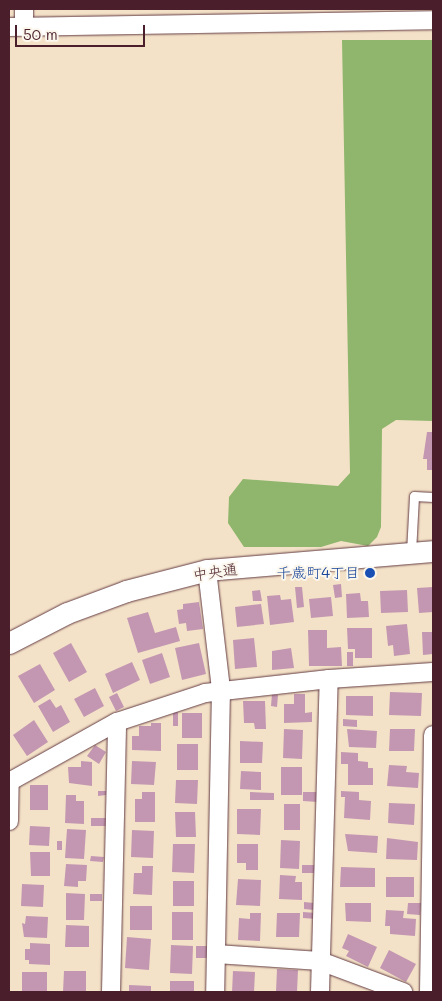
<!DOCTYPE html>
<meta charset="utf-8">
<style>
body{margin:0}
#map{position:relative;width:442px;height:1001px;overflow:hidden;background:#f4e2c8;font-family:Mali,"Klee One",sans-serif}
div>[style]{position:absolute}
.forest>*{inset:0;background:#8fb66c}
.building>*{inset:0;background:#c397b1}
.roads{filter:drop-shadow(0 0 1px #643c43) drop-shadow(0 0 1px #643c43)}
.service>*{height:9px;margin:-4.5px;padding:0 4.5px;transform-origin:4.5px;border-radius:4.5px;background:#fff}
.minor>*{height:18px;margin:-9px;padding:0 9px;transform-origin:9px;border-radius:9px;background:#fff}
.tertiary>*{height:21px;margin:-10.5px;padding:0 10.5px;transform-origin:10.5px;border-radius:10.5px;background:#fff}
.dots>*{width:14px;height:14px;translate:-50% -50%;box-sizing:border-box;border:2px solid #fbf7ec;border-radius:50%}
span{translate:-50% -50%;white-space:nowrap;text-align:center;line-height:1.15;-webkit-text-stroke:4px #fbf7ec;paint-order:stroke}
.street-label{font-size:15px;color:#4a1f2b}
.transit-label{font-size:15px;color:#164399}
.right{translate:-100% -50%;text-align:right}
.frame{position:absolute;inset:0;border:10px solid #4a1f2b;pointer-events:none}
.scale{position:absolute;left:15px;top:25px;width:130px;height:22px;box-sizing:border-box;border:2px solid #4a1f2b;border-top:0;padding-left:6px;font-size:15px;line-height:18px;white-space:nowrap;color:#4a1f2b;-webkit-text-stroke:4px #fbf7ec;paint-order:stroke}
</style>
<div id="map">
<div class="forest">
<i style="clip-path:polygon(342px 40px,433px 40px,433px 421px,396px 420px,382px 429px,381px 527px,377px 537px,368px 546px,341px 541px,321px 547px,244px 547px,228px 523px,229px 497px,243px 479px,338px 486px,350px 473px)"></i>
</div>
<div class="building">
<i style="clip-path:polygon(427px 432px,433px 432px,433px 470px,427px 470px,427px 459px,423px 459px)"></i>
<i style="clip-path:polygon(341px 584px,342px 597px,335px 598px,333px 585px)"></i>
<i style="clip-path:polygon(295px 587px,302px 587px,304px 607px,297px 608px)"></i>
<i style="clip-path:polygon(433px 587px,433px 612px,419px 613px,417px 588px)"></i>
<i style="clip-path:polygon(260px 590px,262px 601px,253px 601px,252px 591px)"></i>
<i style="clip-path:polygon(407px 590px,408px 612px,381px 613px,380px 591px)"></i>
<i style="clip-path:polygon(360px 593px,361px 601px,368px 601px,369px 617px,347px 618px,346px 594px)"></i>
<i style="clip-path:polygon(280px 595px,281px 600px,291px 599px,294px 622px,270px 625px,267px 596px)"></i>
<i style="clip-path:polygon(331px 597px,333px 616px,311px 618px,309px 599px)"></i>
<i style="clip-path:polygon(199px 602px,203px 629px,187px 631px,186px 623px,179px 624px,177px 610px,183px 609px,183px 604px)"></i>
<i style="clip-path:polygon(261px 604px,264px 624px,237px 627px,235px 607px)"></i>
<i style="clip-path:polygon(148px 612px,155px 633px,176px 627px,180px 641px,138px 653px,127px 618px)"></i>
<i style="clip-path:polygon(407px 624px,410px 654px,394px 656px,393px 645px,388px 646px,386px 626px)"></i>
<i style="clip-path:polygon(347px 628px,372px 628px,372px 658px,355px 658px,355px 649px,348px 649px)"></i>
<i style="clip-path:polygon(308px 630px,327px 630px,327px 648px,341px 647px,342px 666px,309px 666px)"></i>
<i style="clip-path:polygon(422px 632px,433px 632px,433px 654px,423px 655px)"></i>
<i style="clip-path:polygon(254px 638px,257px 667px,235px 669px,233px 640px)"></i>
<i style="clip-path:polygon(71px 643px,87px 672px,69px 682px,53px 653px)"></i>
<i style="clip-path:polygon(199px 643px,206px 674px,182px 680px,175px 648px)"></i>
<i style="clip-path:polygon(291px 648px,294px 668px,272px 670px,272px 651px)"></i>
<i style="clip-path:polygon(347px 652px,353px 652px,353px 666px,347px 666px)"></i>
<i style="clip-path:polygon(162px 653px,170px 677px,150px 684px,142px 660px)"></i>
<i style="clip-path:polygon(132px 662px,140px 680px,113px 693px,105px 674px)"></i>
<i style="clip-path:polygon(40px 664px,55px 690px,34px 703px,18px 676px)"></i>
<i style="clip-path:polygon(95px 688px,104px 706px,84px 717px,74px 699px)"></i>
<i style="clip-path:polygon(390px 692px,422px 693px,421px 716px,389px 715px)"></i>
<i style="clip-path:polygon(117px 693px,124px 707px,116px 711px,109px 697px)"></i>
<i style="clip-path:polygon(272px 694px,278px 695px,277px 707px,271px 706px)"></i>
<i style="clip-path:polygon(294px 694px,305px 694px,305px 713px,312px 712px,312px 722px,284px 723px,284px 704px,294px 704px)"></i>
<i style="clip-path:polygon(346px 696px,373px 696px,373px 716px,346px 715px)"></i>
<i style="clip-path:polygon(50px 699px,56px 708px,61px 705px,70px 722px,53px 732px,38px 706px)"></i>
<i style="clip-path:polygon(243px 701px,265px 701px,266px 729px,255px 729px,254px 723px,244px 723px)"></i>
<i style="clip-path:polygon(173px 712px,178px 712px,178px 726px,173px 726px)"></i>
<i style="clip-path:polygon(182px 713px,202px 713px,202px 738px,182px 738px)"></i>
<i style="clip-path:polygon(343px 719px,357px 720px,357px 727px,343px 726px)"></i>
<i style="clip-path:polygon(34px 720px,48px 742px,27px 756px,13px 735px)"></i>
<i style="clip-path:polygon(151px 723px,161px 723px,161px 751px,132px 750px,132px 736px,139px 736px,139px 726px,151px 726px)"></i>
<i style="clip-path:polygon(284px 729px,303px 730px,302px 759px,283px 758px)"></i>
<i style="clip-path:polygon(347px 729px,377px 731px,376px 748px,349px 747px)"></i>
<i style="clip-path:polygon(390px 729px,415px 729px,414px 751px,389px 751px)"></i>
<i style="clip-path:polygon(240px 741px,263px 742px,262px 763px,240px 763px)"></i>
<i style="clip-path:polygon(177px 744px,198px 744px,198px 770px,177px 770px)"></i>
<i style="clip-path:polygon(95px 745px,106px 752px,99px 764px,87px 756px)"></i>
<i style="clip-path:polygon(341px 752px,358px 753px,358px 761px,368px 762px,368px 768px,373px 768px,373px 785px,348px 785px,348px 764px,341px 764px)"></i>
<i style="clip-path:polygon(81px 761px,92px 762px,92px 786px,69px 783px,68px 767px,81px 767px)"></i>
<i style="clip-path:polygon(132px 761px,156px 762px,154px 785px,131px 784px)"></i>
<i style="clip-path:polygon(389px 765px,407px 766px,406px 772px,419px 773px,418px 788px,387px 786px)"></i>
<i style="clip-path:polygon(281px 767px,302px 767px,302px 795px,281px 795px)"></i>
<i style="clip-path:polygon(241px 771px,261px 772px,261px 790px,240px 789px)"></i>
<i style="clip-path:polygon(176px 780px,198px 780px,197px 804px,175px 803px)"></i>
<i style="clip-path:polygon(30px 785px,48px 785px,48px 810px,30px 810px)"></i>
<i style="clip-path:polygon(98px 791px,106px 791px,106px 795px,98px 796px)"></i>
<i style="clip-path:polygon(341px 791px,359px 792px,359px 800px,371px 801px,370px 820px,344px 818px,345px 797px,341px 797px)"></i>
<i style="clip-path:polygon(142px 792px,155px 792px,155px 822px,135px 822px,135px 799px,142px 799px)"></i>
<i style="clip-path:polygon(250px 792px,274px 793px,274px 800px,250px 800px)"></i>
<i style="clip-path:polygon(303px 792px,318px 792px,318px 802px,303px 801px)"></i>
<i style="clip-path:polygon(66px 795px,76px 795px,76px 801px,84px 801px,84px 824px,65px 823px)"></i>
<i style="clip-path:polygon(389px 803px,415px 804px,414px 825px,388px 823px)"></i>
<i style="clip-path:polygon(284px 804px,300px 804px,300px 830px,284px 830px)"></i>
<i style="clip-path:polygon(237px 809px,261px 809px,260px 835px,237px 834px)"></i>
<i style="clip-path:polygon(175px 812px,195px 812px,196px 837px,176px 837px)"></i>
<i style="clip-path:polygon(91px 818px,107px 818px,107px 826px,91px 826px)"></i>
<i style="clip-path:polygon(30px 826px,50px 827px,49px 846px,29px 845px)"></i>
<i style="clip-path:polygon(67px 829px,86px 830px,84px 859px,65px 858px)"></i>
<i style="clip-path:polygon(132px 830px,154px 831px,153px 858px,131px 857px)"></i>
<i style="clip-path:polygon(345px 834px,378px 836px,377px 853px,348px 851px)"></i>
<i style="clip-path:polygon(387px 838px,418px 842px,417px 860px,386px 859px)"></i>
<i style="clip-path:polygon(281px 840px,300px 841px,299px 869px,280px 868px)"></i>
<i style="clip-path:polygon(57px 841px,62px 841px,62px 850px,57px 850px)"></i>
<i style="clip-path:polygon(173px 844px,195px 844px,194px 873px,172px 872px)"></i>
<i style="clip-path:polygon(237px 844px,258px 844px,258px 870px,246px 870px,246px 863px,237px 863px)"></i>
<i style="clip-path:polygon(30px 852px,50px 852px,50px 876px,31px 876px)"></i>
<i style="clip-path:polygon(91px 856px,104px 857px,103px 862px,90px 861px)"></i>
<i style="clip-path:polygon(66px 864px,87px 865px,86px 881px,78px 881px,78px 887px,64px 886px)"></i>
<i style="clip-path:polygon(302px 865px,317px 865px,317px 873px,302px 873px)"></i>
<i style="clip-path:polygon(142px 866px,153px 866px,152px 895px,133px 894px,134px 873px,142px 873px)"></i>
<i style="clip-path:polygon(341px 867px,375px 868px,375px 887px,340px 887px)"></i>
<i style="clip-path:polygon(280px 875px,296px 876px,295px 882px,302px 882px,302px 900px,279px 899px)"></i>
<i style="clip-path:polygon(386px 877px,414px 877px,414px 897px,386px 897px)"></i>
<i style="clip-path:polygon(238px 879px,261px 880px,260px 906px,236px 905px)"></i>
<i style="clip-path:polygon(173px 881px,194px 881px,194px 906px,173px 906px)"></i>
<i style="clip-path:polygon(22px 884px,44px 885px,43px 907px,21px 906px)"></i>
<i style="clip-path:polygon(66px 893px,85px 894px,84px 920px,66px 920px)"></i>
<i style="clip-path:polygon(90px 894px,102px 894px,102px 901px,90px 901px)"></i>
<i style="clip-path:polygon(304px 902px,314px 903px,314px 910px,304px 909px)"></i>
<i style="clip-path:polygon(345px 903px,371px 903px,371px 922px,346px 921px)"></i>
<i style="clip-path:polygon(408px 903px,421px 903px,420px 915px,407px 914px)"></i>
<i style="clip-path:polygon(130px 906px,152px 906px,152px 930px,130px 930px)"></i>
<i style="clip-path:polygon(386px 910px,404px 911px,403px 918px,416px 919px,415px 936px,390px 934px,390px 926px,385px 926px)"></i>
<i style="clip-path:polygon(172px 912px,193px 912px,193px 940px,172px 940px)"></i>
<i style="clip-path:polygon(303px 912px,316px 913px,316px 919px,303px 918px)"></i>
<i style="clip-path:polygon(250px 913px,261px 913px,260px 941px,238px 940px,239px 918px,250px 919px)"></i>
<i style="clip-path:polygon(277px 913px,300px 913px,299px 937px,276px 937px)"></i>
<i style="clip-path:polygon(26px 916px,48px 917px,47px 938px,24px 937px,22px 923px,25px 924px)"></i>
<i style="clip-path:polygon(66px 925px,89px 926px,89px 947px,65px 947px)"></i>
<i style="clip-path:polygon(348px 934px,377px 947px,368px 967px,346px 956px,349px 951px,342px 948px)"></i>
<i style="clip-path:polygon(127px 937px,151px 939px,149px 970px,125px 968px)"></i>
<i style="clip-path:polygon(30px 943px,50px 944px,50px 965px,29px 964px,29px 960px,25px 960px,25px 949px,30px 949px)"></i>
<i style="clip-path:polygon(171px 945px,193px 946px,192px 974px,170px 973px)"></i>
<i style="clip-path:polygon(196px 946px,209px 946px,208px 958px,196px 958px)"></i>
<i style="clip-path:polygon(389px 950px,416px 964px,406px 982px,380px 968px)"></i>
<i style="clip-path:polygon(277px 969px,298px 970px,297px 992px,276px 992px)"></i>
<i style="clip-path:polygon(64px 971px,86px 971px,86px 992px,63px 992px)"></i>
<i style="clip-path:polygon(233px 971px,255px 972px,254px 992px,232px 992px)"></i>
<i style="clip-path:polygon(22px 972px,47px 972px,47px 992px,22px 992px)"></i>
<i style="clip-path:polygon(170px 981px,194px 981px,194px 992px,170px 992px)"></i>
<i style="clip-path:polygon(129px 985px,151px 986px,151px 992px,129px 992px)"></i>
</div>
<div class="roads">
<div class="service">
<i style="left:411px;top:552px;width:56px;rotate:-86.9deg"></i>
<i style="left:414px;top:496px;width:19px;rotate:3deg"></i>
</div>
<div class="minor">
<i style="left:24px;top:9px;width:18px;rotate:90deg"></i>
<i style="left:9px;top:27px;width:424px;rotate:-0.9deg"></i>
<i style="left:207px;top:570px;width:120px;rotate:83.3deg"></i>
<i style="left:221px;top:689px;width:303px;rotate:91.1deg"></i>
<i style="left:9px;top:782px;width:124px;rotate:-29.1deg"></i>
<i style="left:117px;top:722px;width:93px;rotate:-18.2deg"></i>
<i style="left:205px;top:693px;width:125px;rotate:-6.4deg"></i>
<i style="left:329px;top:679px;width:104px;rotate:-3.9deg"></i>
<i style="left:9px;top:821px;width:39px;rotate:-89deg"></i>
<i style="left:216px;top:954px;width:104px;rotate:3.9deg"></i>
<i style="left:320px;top:961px;width:89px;rotate:20.5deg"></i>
<i style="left:111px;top:992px;width:270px;rotate:-88.7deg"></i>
<i style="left:320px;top:992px;width:313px;rotate:-88.4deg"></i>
<i style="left:429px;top:992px;width:257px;rotate:-89.1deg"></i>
</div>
<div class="tertiary">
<i style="left:9px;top:643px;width:65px;rotate:-27.3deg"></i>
<i style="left:67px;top:613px;width:63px;rotate:-20.4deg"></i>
<i style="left:126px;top:591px;width:84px;rotate:-14.5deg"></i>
<i style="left:207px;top:570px;width:227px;rotate:-4.8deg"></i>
</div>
</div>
<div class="dots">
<i style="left:370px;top:573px;background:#1a4fb4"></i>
</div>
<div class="street-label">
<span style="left:215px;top:572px;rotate:-8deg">中央通</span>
</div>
<div class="transit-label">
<span class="right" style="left:360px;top:573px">千歳町4丁目</span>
</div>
<div class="frame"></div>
<div class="scale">50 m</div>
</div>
